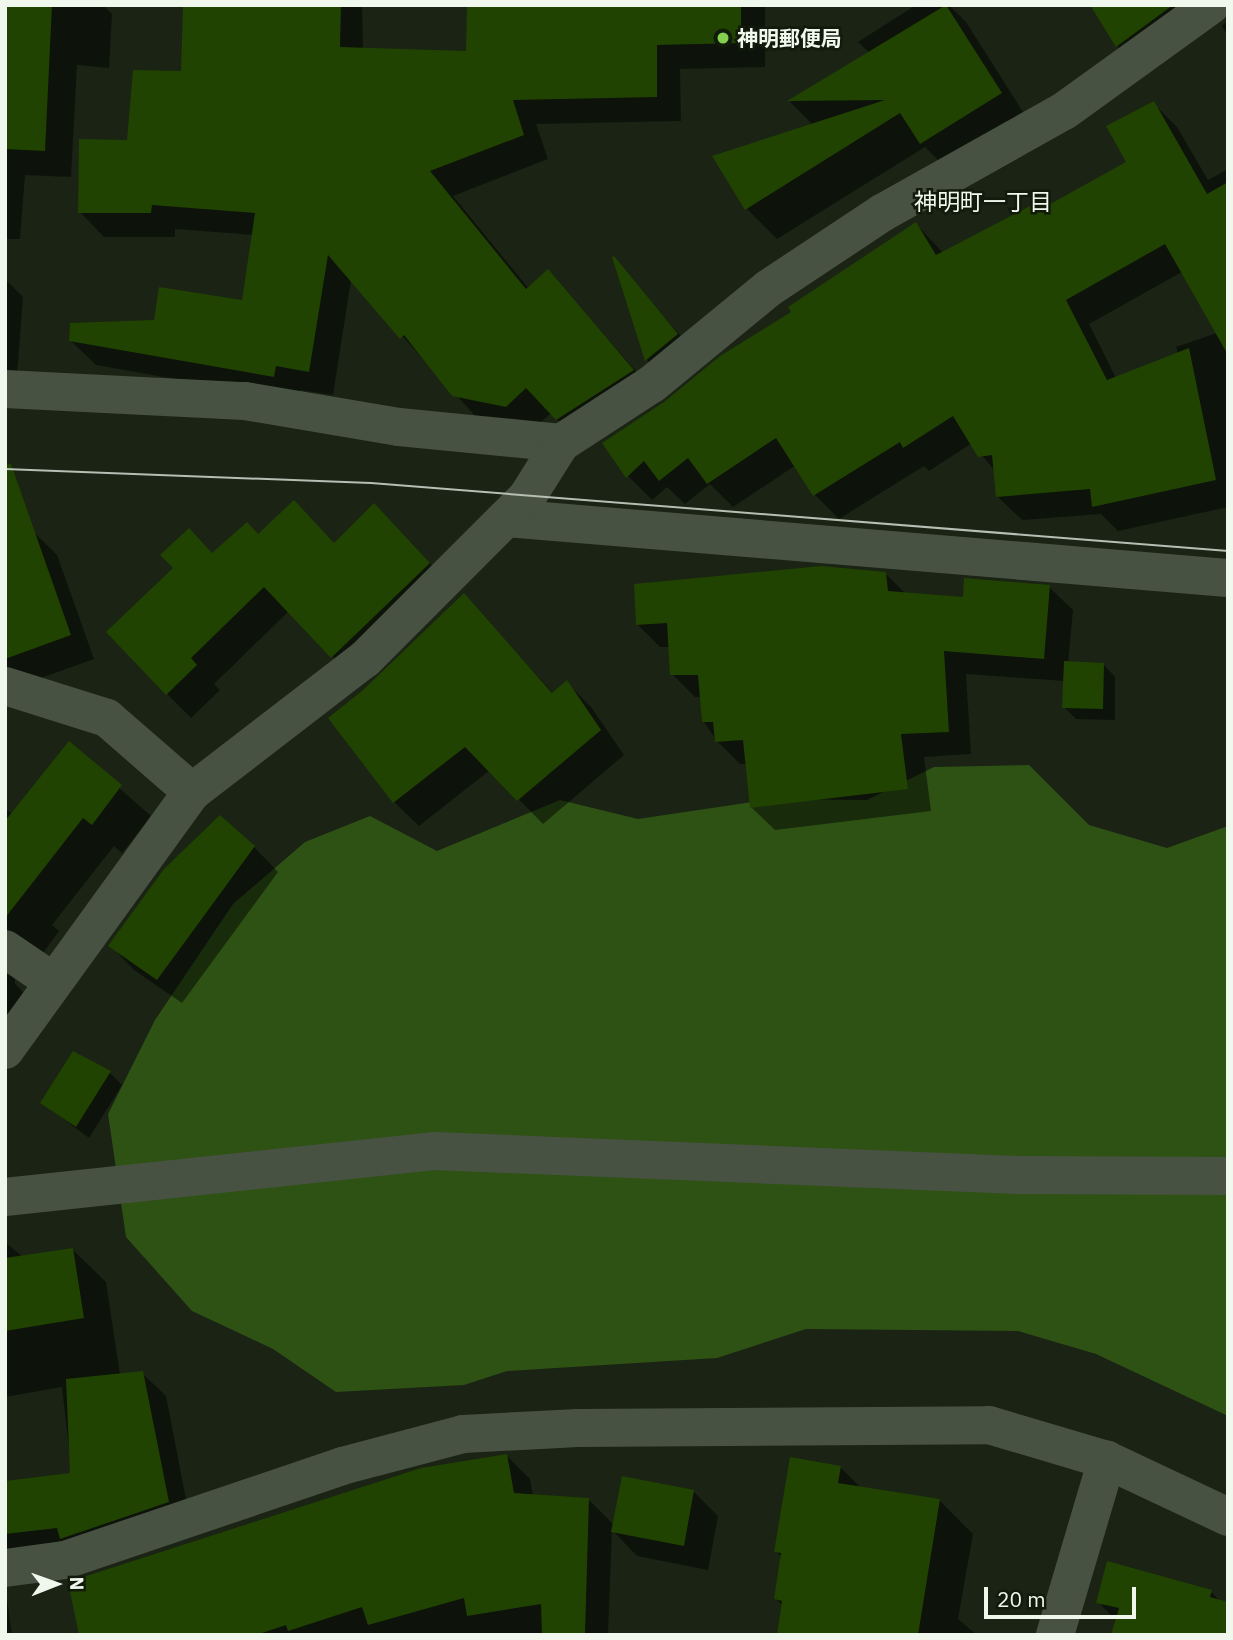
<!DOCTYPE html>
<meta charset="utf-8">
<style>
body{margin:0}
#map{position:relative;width:1233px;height:1640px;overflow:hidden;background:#1a2314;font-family:"IBM Plex Sans","Noto Sans JP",sans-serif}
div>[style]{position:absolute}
.forest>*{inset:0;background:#2e5114}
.shadow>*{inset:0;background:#0007}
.building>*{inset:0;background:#204301}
.minor>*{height:38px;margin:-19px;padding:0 19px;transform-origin:19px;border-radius:19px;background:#485242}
.tram>*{height:2px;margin:-1px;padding:0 1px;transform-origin:1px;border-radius:1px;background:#b7beb3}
.dots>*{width:19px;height:19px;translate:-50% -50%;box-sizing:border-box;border:4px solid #111a0b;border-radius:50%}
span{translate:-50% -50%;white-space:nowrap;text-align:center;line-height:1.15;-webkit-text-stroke:5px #111a0b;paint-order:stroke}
.poi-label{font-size:21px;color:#f0f7ed;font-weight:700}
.left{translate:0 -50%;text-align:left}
.neighbourhood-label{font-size:23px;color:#f0f7ed}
.frame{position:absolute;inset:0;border:7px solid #f0f7ed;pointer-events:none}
.north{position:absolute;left:21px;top:1549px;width:70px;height:70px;-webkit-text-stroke:5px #111a0b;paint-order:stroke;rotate:89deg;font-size:19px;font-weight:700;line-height:28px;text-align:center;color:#f0f7ed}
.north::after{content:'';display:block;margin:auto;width:24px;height:32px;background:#f0f7ed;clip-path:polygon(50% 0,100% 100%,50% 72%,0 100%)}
.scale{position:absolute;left:984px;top:1587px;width:152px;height:32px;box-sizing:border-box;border:4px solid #f0f7ed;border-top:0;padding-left:9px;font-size:21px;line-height:24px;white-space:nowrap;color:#f0f7ed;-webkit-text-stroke:5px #111a0b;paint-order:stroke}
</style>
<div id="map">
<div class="forest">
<i style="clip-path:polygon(1029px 765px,1089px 825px,1167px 848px,1228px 826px,1228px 1416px,1096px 1354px,1018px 1331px,806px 1329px,717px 1358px,507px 1371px,464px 1385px,336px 1392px,273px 1349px,192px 1311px,126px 1237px,108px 1114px,155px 1020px,233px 904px,305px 842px,370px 816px,437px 851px,560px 800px,638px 819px,772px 799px,867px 800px,934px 767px)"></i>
</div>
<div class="shadow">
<i style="clip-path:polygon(5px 5px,103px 5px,112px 14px,109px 68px,77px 65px,71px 177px,25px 175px,20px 239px,5px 239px)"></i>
<i style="clip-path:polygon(184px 5px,362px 5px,363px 50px,468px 52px,589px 5px,765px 5px,765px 67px,680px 69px,681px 121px,536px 124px,548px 159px,453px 196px,529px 289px,548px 271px,657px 395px,581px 444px,551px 413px,531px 431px,479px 420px,351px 280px,333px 395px,300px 390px,299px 401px,96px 365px,71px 341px,243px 302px,254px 235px,175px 229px,175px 237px,104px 237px,80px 212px,182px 73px)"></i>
<i style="clip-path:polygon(916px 5px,949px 5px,966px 22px,1030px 123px,951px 173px,925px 147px,777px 239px,747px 209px,715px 157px,813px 125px,790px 102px,872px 55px,858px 42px)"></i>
<i style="clip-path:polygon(1092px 5px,1228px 5px,1141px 70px,1117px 46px)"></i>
<i style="clip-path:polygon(1228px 20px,1228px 37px,1222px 26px)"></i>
<i style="clip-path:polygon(evenodd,1153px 103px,1177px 127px,1208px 180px,1228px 169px,1228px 507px,1118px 531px,1101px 514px,1022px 520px,997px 496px,995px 471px,972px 443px,929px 471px,924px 466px,839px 519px,815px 495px,796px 465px,733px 507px,710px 484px,685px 504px,667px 487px,652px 500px,628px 476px,665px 404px,916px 224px,943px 253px,1030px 209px,1036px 214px,1128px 163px,1153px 103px,1182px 272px,1217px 333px,1176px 347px,1178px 354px,1116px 378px,1089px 324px,1182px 272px)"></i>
<i style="clip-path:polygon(616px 263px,701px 359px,671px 384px,647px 360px)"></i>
<i style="clip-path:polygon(5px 279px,23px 297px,16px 388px,5px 387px)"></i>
<i style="clip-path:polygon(5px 504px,57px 555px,94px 659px,24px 684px,5px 664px)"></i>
<i style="clip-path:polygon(399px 530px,453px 588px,356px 681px,289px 611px,214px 684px,220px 690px,191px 718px,167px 694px,213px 555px,258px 536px,335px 544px)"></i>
<i style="clip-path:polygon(885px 573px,906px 594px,965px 599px,1049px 587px,1073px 610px,1068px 663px,1103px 664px,1115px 677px,1115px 720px,1076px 719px,1064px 707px,1065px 681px,966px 674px,971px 754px,924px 757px,931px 811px,775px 830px,751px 807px,747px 764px,740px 764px,717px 741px,704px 722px,702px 697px,695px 697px,672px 674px,670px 647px,660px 647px,637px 624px)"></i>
<i style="clip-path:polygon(464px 596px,554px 694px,567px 683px,591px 707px,624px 755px,543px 824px,490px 770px,419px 826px,394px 802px,363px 693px)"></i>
<i style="clip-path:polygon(69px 744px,151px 816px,122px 853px,114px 846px,52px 925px,59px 931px,40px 957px,15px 967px,15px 984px,44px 1013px,5px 1073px,5px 809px,13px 814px)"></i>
<i style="clip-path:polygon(254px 847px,278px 872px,182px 1003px,134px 970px,110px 945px)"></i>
<i style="clip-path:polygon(110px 1073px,122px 1085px,89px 1138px,42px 1103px)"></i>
<i style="clip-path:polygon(5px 1242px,23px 1257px,73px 1250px,106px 1282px,120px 1375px,142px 1373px,166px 1396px,191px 1525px,5px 1559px,5px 1483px,72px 1474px,62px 1387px,5px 1397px)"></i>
<i style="clip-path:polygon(506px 1455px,530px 1479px,533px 1496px,589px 1500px,614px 1525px,694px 1492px,718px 1516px,708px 1570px,637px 1556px,612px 1530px,608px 1635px,81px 1635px)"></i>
<i style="clip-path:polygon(840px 1467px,861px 1488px,940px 1501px,973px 1534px,958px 1619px,977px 1635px,778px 1635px,783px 1606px,776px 1599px,782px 1558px,776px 1551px)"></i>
<i style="clip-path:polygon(5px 1585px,12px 1635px,5px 1635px)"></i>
<i style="clip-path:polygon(1211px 1592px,1222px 1603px,1117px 1621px,1098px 1602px)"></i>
</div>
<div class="building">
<i style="clip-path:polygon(5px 5px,52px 5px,45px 151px,5px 149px)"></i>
<i style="clip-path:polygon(183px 5px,341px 5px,340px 47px,466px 51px,467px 5px,741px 5px,741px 43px,657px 45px,657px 97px,513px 100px,524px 135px,430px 171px,526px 289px,548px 269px,634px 370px,556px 420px,526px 388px,506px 407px,452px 396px,404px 335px,400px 339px,328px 255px,309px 372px,276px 366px,274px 377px,69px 341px,70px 323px,154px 320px,159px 287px,242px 300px,255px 213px,152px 205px,151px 213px,78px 213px,79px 139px,127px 140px,133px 70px,181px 71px)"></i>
<i style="clip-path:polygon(946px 5px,1002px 93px,920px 144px,900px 113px,745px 210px,712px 156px,885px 100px,787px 101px)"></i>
<i style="clip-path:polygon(1090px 5px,1173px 5px,1116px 47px)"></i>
<i style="clip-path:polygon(1154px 101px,1207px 194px,1228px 182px,1228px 355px,1165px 244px,1066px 300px,1107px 380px,1189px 348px,1216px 480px,1092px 507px,1090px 489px,996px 497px,992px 455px,978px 457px,953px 416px,903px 448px,900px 442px,813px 496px,776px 438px,707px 484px,688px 458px,659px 481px,644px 461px,626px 478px,602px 443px,664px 402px,720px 356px,791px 312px,788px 307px,916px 222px,936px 255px,1030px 206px,1034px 213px,1126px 162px,1106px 126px)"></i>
<i style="clip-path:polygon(614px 256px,678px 334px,645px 361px,612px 257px)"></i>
<i style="clip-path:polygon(11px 464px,71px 635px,5px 659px,5px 465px)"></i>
<i style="clip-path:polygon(294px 500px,334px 543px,374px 503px,430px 563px,331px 658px,264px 587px,191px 658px,197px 665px,166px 695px,106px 632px,173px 568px,160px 555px,189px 528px,212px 553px,247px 522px,258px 534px)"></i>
<i style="clip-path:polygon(821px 566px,886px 572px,888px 591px,963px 597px,964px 578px,1050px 585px,1044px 659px,944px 651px,949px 732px,901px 734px,908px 789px,750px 808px,743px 740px,715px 742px,713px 722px,702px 722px,698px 675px,670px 675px,667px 623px,636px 625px,634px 584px)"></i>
<i style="clip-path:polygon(464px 593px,552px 693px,567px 680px,601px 730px,517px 801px,465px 747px,393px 803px,328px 718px,362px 691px)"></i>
<i style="clip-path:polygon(1064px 661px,1104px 663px,1103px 709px,1062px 708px)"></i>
<i style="clip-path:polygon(69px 741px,122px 785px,92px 825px,83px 818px,5px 918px,5px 821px)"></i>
<i style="clip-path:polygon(220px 815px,255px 846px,157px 980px,108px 946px,164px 869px)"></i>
<i style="clip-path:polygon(73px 1051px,111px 1071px,76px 1127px,40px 1103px)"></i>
<i style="clip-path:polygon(73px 1248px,84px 1318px,5px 1331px,5px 1258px)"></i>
<i style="clip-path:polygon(143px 1371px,169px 1502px,60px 1539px,57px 1528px,5px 1534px,5px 1481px,70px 1473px,66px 1379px)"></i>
<i style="clip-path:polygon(507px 1454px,514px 1493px,589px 1498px,585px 1635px,542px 1635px,541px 1604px,467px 1616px,464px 1598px,368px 1625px,362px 1607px,288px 1631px,286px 1625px,256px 1635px,79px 1635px,68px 1582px,421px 1468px)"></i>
<i style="clip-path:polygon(790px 1457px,841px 1466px,838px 1483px,940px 1499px,918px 1635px,777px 1635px,782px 1601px,774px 1599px,781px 1553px,774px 1552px)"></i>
<i style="clip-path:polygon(622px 1476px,694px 1490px,684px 1546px,611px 1532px)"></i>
<i style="clip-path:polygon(1107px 1561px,1212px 1590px,1210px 1597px,1228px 1602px,1228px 1635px,1111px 1635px,1119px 1608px,1096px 1603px)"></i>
</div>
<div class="minor">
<i style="left:5px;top:389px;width:240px;rotate:2.9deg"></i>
<i style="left:245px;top:401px;width:156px;rotate:9.6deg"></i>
<i style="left:399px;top:427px;width:163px;rotate:5.6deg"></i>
<i style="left:507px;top:518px;width:723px;rotate:4.76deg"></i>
<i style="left:5px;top:686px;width:107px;rotate:17.4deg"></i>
<i style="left:107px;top:718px;width:113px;rotate:41deg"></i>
<i style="left:5px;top:949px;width:57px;rotate:34.2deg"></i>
<i style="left:5px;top:1050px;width:319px;rotate:-54.1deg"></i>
<i style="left:192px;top:792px;width:218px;rotate:-37.6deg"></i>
<i style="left:365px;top:659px;width:229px;rotate:-45deg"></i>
<i style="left:527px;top:497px;width:64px;rotate:-57.8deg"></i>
<i style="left:561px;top:443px;width:108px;rotate:-33deg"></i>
<i style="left:652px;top:384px;width:151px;rotate:-39.4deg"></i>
<i style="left:769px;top:288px;width:136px;rotate:-33.6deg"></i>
<i style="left:882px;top:213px;width:209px;rotate:-29.3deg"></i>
<i style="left:1064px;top:111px;width:181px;rotate:-35.8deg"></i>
<i style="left:5px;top:1197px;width:431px;rotate:-6.1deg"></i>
<i style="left:434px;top:1151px;width:585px;rotate:2.35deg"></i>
<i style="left:1019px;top:1175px;width:209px;rotate:0.3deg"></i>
<i style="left:5px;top:1568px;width:61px;rotate:-7.6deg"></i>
<i style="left:65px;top:1560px;width:293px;rotate:-18.7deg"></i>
<i style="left:342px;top:1466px;width:125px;rotate:-14.8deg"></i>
<i style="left:463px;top:1434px;width:115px;rotate:-3deg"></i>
<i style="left:578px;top:1428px;width:411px;rotate:-0.4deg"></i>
<i style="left:989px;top:1425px;width:123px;rotate:16.5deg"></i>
<i style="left:1107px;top:1460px;width:134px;rotate:25.2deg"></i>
<i style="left:1055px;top:1635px;width:183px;rotate:-73.5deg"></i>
</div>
<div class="tram">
<i style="left:5px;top:469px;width:366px;rotate:2.2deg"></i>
<i style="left:371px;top:483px;width:860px;rotate:4.54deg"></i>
</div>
<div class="dots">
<i style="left:723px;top:38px;background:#83d04e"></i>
</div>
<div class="poi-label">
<span class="left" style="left:737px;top:38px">神明郵便局</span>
</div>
<div class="neighbourhood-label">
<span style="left:983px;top:201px">神明町一丁目</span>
</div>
<div class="frame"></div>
<div class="north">N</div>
<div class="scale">20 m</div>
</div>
